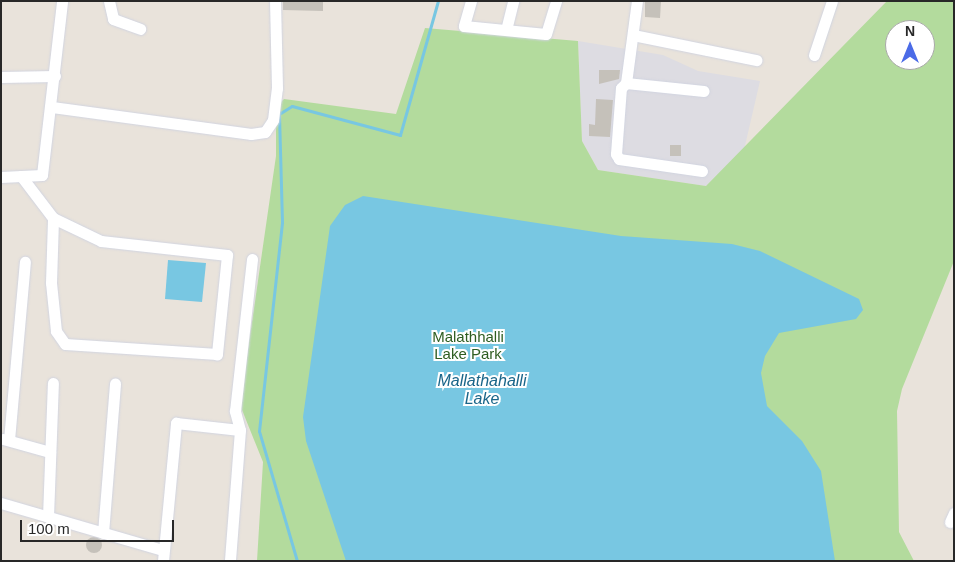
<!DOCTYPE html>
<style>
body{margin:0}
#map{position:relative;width:955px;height:562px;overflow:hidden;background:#e9e3db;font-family:Arial,sans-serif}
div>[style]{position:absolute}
.industrial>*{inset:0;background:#dddce2}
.green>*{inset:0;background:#b3db9d}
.water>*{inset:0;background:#78c7e2}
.stream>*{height:3px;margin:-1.5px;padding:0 1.5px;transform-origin:1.5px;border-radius:1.5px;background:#78c7e2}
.building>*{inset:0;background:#c5c1ba}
.round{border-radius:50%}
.roads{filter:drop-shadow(0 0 1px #d1d4e0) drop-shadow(0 0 1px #d1d4e0)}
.minor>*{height:11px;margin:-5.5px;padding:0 5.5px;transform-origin:5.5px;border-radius:5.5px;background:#fff}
span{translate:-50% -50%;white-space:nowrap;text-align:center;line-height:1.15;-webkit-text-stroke:4px #fff;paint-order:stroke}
.park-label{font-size:15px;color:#2e5d21}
.water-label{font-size:16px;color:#1a668a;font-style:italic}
.frame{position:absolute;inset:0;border:2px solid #282828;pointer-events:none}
.north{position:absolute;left:885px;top:20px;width:50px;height:50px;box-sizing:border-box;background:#fff;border:1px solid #a9a9a9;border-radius:50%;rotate:0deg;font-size:14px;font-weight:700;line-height:20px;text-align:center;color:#282828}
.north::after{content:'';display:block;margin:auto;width:18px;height:22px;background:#4b6be7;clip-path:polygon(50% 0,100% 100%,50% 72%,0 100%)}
.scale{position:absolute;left:20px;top:520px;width:154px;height:22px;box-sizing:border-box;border:2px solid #282828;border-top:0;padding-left:6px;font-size:15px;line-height:18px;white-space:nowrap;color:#282828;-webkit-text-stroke:4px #fff;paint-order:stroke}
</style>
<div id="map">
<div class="industrial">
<i style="clip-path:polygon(578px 41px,663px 55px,698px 71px,760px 81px,744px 150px,706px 186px,598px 170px,582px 141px)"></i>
</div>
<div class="green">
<i style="clip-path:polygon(evenodd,887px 1px,954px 1px,954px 261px,902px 389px,897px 411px,899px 532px,914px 561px,257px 561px,263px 462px,240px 405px,276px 156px,276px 107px,284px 99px,396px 114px,425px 28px,578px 41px,582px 141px,598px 170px,706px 186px,887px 1px,895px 30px,925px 30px,925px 60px,895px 60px,895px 30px)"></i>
</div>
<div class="water">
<i style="clip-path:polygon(363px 196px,621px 236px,732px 244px,760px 251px,859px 299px,863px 310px,856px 319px,779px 333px,765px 356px,761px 373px,767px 406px,802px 441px,821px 471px,835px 561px,346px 561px,306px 441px,303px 417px,330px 226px,345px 205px)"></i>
<i style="clip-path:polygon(168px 260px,206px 263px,202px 302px,165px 299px)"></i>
</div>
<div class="stream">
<i style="left:297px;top:561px;width:135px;rotate:-106.3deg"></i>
<i style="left:259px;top:431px;width:210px;rotate:-83.7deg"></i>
<i style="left:282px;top:222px;width:108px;rotate:-91.6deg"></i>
<i style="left:279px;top:114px;width:15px;rotate:-32deg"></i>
<i style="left:292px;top:106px;width:112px;rotate:15deg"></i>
<i style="left:400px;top:135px;width:139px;rotate:-74.2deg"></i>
</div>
<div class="building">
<i style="clip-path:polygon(283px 1px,323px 1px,323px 11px,283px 10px)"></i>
<i style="clip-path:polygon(645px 1px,661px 1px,660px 18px,645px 17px)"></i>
<i style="clip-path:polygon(599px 70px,620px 70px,619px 79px,599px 84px)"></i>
<i style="clip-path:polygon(596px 99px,613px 100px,610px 137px,589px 136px,589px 124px,595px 125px)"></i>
<i style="clip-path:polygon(670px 145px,681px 145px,681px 156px,670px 156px)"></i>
<i class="round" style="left:86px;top:537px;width:16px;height:16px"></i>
</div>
<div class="roads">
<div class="minor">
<i style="left:109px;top:1px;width:18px;rotate:77deg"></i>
<i style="left:113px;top:19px;width:29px;rotate:20deg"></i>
<i style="left:471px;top:1px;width:26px;rotate:106deg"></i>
<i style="left:464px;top:26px;width:82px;rotate:5.6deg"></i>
<i style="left:546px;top:34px;width:34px;rotate:-73deg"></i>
<i style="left:506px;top:30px;width:30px;rotate:-76deg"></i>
<i style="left:633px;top:35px;width:126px;rotate:11.5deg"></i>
<i style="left:814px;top:55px;width:57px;rotate:-71.6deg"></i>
<i style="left:1px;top:77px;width:54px;rotate:-1.1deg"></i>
<i style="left:626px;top:83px;width:83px;rotate:-82.4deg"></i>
<i style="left:52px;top:107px;width:201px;rotate:7.7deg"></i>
<i style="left:251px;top:134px;width:14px;rotate:-8deg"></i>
<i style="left:265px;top:132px;width:14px;rotate:-56deg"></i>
<i style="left:273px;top:120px;width:32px;rotate:-83deg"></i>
<i style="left:277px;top:88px;width:87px;rotate:-91.3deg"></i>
<i style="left:702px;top:171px;width:84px;rotate:-171.8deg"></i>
<i style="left:619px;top:159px;width:6px;rotate:-121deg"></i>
<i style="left:616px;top:154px;width:66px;rotate:-85.7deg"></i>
<i style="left:621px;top:88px;width:7px;rotate:-45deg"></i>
<i style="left:626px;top:83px;width:78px;rotate:5.9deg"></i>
<i style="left:21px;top:176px;width:53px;rotate:52.7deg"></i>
<i style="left:53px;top:218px;width:53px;rotate:25.6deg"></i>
<i style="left:101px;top:241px;width:127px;rotate:6.3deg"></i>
<i style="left:227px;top:255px;width:100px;rotate:95.8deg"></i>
<i style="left:217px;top:354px;width:152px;rotate:-176.2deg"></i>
<i style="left:65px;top:344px;width:16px;rotate:-125deg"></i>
<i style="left:56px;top:331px;width:48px;rotate:-95.9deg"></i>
<i style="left:51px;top:283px;width:65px;rotate:-88.2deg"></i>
<i style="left:1px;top:177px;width:41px;rotate:-2.8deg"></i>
<i style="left:42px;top:175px;width:175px;rotate:-83.4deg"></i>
<i style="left:240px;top:430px;width:20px;rotate:-105deg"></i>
<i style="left:235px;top:411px;width:153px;rotate:-83.6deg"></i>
<i style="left:3px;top:439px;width:49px;rotate:15.5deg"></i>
<i style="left:9px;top:440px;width:179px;rotate:-84.9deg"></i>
<i style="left:1px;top:503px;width:169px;rotate:16.2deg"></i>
<i style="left:48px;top:517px;width:134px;rotate:-87.9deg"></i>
<i style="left:950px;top:522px;width:10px;rotate:-66deg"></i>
<i style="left:103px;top:533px;width:150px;rotate:-85.4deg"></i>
<i style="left:163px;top:561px;width:139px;rotate:-84.6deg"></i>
<i style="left:176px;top:423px;width:64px;rotate:6.2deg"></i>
<i style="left:240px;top:430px;width:131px;rotate:94.4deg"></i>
</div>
</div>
<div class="park-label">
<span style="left:468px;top:345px">Malathhalli<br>Lake Park</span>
</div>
<div class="water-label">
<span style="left:482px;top:390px">Mallathahalli<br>Lake</span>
</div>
<div class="frame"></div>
<div class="north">N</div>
<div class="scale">100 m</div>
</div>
